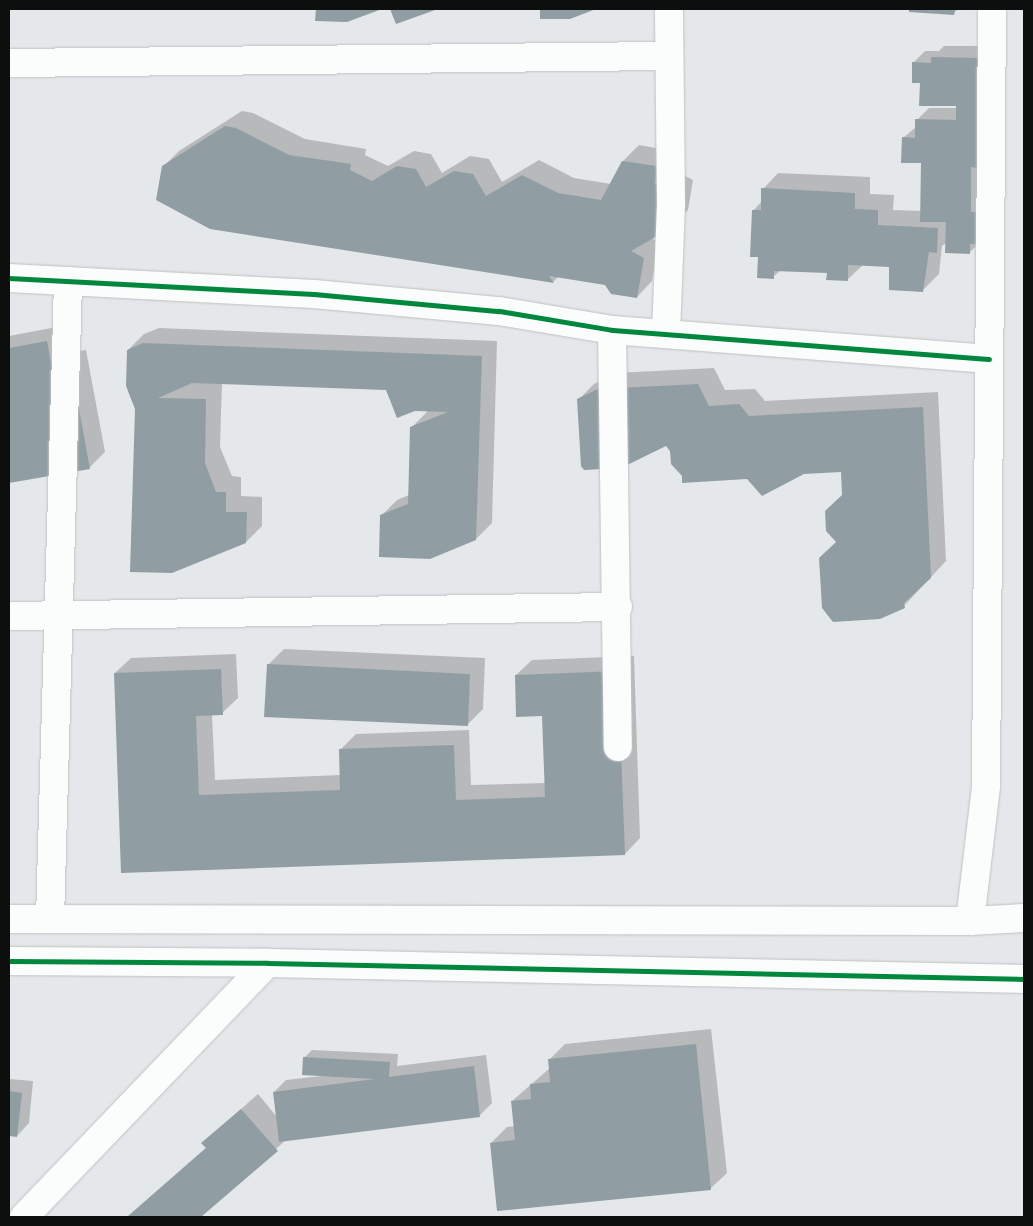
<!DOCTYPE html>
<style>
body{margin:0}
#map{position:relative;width:1033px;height:1226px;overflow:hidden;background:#e5e8ea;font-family:"Fira Sans",sans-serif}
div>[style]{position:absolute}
.shadow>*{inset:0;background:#0003}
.building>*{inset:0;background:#909ea4}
.roads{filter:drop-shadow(0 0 1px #bfc1c2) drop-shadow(0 0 1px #bfc1c2)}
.minor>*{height:28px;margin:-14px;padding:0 14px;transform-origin:14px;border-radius:14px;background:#fbfcfc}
.cycleway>*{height:5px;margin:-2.5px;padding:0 2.5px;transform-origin:2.5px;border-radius:2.5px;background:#00873e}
span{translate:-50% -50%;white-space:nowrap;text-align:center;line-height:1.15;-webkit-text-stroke:4px #e4e9eb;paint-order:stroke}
.frame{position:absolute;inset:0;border:10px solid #0d0f0f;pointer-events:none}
</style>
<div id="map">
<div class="shadow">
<i style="clip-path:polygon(317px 9px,379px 9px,347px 21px,317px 20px)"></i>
<i style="clip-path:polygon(541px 9px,592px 9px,570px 17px,541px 18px)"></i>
<i style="clip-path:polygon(910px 9px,958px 9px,954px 13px)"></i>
<i style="clip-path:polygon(944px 46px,990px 46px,992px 231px,970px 252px,947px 242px,942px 246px,939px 274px,923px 290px,891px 266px,863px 265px,847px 280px,828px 272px,781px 270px,773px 277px,759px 256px,753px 211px,762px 201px,763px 189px,778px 173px,870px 177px,870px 194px,894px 195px,893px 210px,922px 211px,922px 162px,903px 138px,917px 126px,917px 120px,929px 108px,957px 108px,957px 105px,921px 82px,913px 63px,925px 51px,939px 51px)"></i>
<i style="clip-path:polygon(242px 111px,253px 113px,305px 139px,366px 149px,365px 155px,388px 166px,414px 151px,431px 154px,442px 173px,470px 156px,489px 159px,502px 182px,539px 160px,574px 178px,611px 184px,623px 161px,639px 145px,672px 151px,670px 168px,693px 180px,688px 210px,672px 226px,651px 238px,659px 242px,652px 281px,637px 297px,606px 283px,559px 276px,553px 282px,163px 167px,179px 151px)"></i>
<i style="clip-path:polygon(62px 326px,67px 353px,86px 350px,105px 452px,89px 468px,9px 482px,9px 336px)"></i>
<i style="clip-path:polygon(159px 328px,497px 341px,492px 523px,476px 539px,381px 516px,397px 500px,409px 495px,411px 428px,429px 410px,387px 389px,222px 383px,220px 447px,232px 476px,241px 477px,241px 496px,262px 497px,262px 526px,246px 542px,136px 408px,128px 350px,144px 334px)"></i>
<i style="clip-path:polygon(714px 368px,725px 390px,755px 389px,765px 401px,938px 392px,946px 561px,904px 606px,837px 541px,843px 494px,842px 471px,683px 476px,666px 444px,578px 400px,594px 384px,615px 373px)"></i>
<i style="clip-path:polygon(284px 649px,485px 658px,483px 709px,467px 725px,268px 665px)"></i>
<i style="clip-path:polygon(236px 654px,238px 698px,222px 713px,212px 714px,215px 780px,341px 775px,340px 750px,356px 734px,469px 730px,471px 785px,546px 783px,543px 715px,516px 675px,532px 660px,634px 656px,640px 838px,625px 854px,122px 871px,115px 673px,131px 658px)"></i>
<i style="clip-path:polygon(711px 1029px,727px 1173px,711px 1188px,498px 1210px,491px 1143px,507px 1127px,515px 1126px,512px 1101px,550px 1068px,549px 1060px,565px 1044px)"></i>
<i style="clip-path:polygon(312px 1050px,398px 1054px,397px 1066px,486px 1055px,492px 1103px,480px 1115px,286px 1140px,199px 1217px,127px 1217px,207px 1147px,203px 1143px,258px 1094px,277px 1117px,274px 1092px,286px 1080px,322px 1076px,304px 1058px)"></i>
<i style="clip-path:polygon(9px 1079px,33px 1081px,29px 1123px,17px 1136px,9px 1135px)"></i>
</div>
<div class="building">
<i style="clip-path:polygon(316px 9px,382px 9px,347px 22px,315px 21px)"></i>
<i style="clip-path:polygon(390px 9px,438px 9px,396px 24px)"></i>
<i style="clip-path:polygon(540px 9px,596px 9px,570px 19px,540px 19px)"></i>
<i style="clip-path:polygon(909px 9px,955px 9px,954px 15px,909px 12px)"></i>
<i style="clip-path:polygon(931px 57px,979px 58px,977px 168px,971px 167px,971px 212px,981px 212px,980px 244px,970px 244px,970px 254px,945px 253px,946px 222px,920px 222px,921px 163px,901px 163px,902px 137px,915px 138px,915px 119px,956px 120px,956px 106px,919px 106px,920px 83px,912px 83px,912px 62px,931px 63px)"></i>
<i style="clip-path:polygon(225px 126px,236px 128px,289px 155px,351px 164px,350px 170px,372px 181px,397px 166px,416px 169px,426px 187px,454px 171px,473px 174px,486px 196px,522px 175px,558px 193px,601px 200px,622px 161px,657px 166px,655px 184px,678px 196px,673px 227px,631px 251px,644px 258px,637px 298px,611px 294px,605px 285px,549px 276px,554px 283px,210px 229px,156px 200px,162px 166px)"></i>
<i style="clip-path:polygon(761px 188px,855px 193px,855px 209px,878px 210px,878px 225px,938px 228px,937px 253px,929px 252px,923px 292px,889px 290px,889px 267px,848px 265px,848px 281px,826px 280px,827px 273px,774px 271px,774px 279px,757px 278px,758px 257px,750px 257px,752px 210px,761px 210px)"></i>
<i style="clip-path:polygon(47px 341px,52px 368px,71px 365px,90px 469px,9px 483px,9px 348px)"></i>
<i style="clip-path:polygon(143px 343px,482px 356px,476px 540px,430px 559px,379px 557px,380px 515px,408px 504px,410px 427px,448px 412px,415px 411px,397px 418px,386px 390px,192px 383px,158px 398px,206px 399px,205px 463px,216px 492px,226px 492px,226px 512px,247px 512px,246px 543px,172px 573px,130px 572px,135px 409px,126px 386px,127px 350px)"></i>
<i style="clip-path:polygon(698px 384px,709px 406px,739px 404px,749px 416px,923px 407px,931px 578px,904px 603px,905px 608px,880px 619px,833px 622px,822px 608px,819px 558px,836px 542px,826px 531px,825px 511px,842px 495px,841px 472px,804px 474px,762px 496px,747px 479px,682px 483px,682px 476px,671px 464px,670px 451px,666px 446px,621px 468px,584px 470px,581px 466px,577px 399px,598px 389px)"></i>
<i style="clip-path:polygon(267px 664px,470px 674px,468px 726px,264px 717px)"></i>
<i style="clip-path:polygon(221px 669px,223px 715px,196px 716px,199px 795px,340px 790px,339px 749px,454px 745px,456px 800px,545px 797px,542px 716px,516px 717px,515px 675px,618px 671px,625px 855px,121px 873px,114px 673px)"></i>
<i style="clip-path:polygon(696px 1044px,711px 1190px,497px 1211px,490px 1143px,515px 1140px,511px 1101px,531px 1099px,530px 1084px,550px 1082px,548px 1059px)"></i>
<i style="clip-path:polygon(303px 1057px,390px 1062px,389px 1077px,474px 1066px,480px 1117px,279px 1142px,273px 1092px,375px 1079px,302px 1075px)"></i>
<i style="clip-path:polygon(9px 1091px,22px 1093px,17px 1137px,9px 1136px)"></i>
<i style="clip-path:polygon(241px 1109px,278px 1151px,201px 1217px,127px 1217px,206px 1148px,201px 1143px)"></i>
</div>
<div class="roads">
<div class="minor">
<i style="left:9px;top:63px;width:660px;rotate:-0.61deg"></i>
<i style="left:9px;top:278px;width:305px;rotate:3deg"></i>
<i style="left:314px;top:294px;width:186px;rotate:5.3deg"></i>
<i style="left:499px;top:311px;width:115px;rotate:9.5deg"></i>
<i style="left:612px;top:330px;width:378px;rotate:4.4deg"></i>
<i style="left:612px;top:330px;width:417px;rotate:89.2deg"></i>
<i style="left:666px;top:334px;width:130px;rotate:-87.8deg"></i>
<i style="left:671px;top:204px;width:195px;rotate:-90.6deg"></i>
<i style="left:9px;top:616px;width:609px;rotate:-0.85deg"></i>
<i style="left:9px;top:919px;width:961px;rotate:0.12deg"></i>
<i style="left:970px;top:921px;width:54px;rotate:-3.2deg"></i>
<i style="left:50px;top:919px;width:638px;rotate:-88.38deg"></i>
<i style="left:970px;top:921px;width:136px;rotate:-83.2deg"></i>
<i style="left:986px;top:786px;width:777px;rotate:-89.56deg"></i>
<i style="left:9px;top:961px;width:259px;rotate:0.4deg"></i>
<i style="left:268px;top:963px;width:756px;rotate:1.21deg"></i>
<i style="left:24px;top:1217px;width:352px;rotate:-46.2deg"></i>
</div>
</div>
<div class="cycleway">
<i style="left:9px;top:278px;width:305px;rotate:3deg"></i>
<i style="left:314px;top:294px;width:186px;rotate:5.3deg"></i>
<i style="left:499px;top:311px;width:115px;rotate:9.5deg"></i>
<i style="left:612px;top:330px;width:378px;rotate:4.4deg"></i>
<i style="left:9px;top:961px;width:259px;rotate:0.4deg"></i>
<i style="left:268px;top:963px;width:756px;rotate:1.21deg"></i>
</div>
<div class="frame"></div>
</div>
